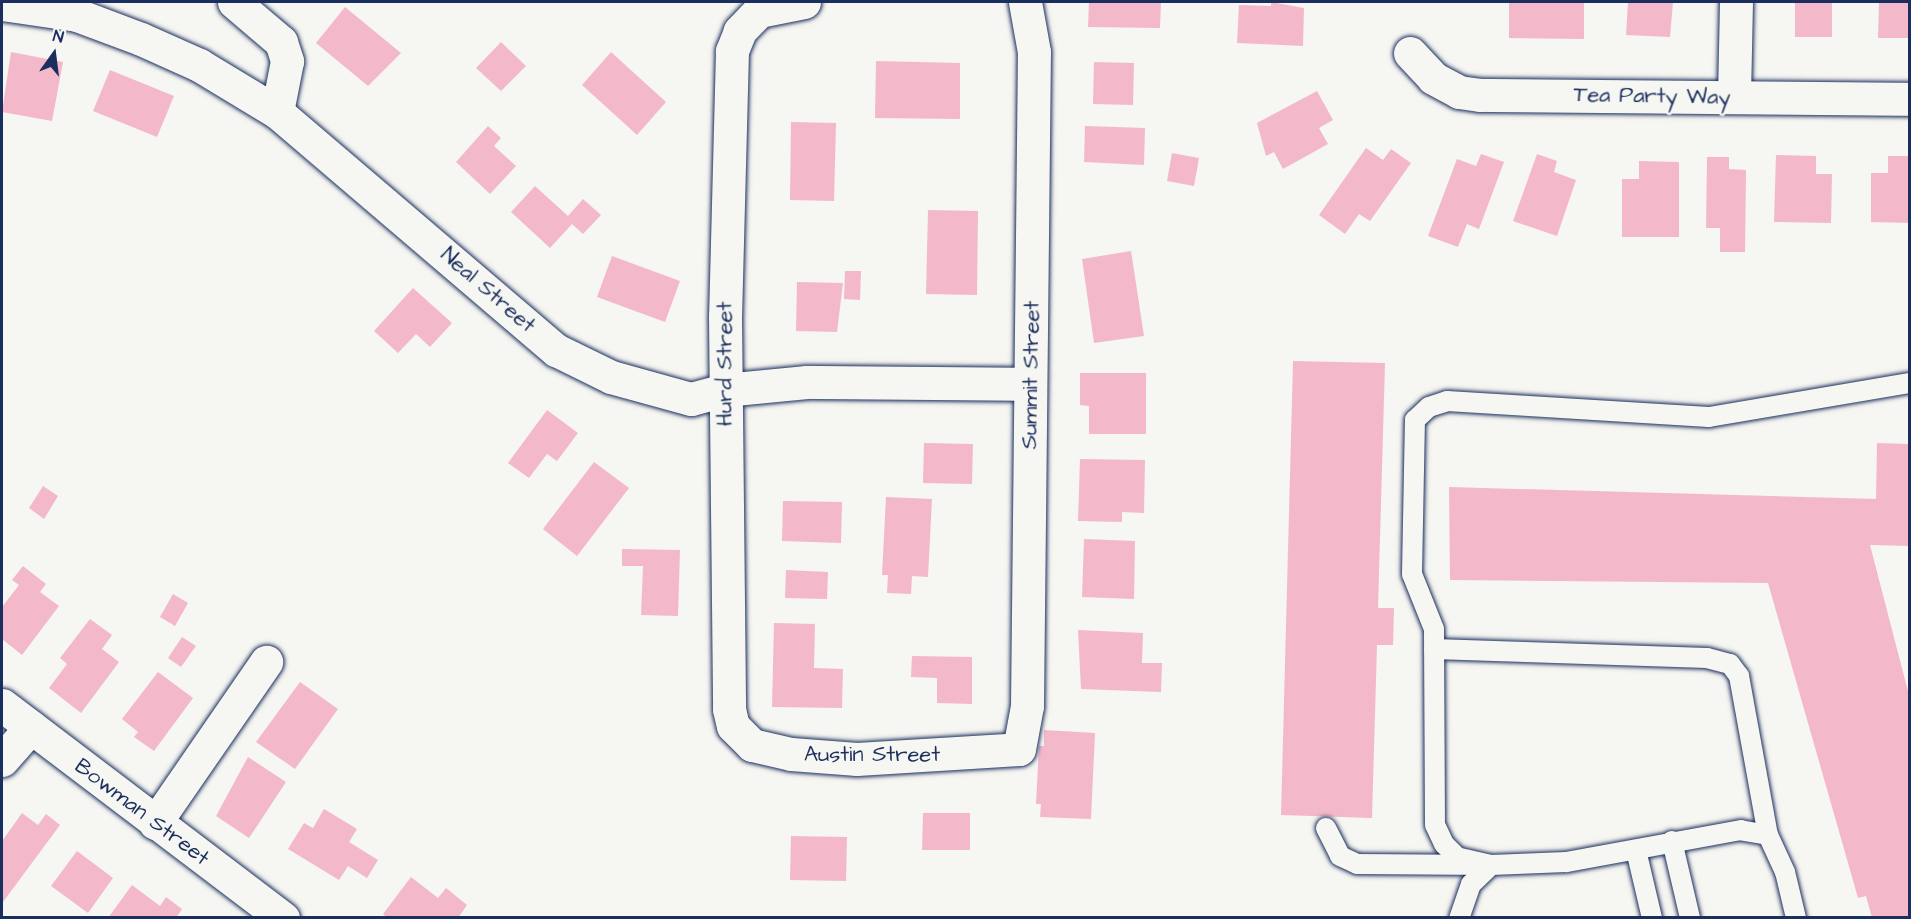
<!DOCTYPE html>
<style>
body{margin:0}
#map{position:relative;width:1911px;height:919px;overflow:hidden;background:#f6f6f2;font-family:"Architects Daughter",sans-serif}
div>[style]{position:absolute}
.building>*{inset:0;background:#f3b9ca}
.roads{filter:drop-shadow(0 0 2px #1b2f5e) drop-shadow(0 0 2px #1b2f5e)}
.lane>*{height:20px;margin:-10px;padding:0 10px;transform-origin:10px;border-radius:10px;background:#f6f6f2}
.street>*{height:33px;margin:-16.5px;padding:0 16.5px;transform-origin:16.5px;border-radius:16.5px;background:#f6f6f2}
.secondary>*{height:33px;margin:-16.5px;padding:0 16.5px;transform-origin:16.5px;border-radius:16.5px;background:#f6f6f2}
span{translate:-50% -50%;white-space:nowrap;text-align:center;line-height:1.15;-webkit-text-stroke:5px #f6f6f2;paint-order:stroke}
.street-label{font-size:22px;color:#1b2f5e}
.frame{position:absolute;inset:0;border:3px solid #1b2f5e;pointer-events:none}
.north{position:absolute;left:24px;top:24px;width:60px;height:60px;-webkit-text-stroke:4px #f6f6f2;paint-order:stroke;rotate:14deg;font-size:16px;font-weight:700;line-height:24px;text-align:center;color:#1b2f5e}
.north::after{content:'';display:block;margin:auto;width:21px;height:27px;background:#1b2f5e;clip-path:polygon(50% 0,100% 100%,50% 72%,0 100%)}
</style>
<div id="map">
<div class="building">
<i style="clip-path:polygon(1089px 2px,1161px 2px,1160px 28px,1088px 27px)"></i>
<i style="clip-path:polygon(1271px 2px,1304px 8px,1303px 46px,1237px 43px,1239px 5px,1271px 6px)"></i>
<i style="clip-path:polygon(1509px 2px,1584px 2px,1584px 39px,1509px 38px)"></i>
<i style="clip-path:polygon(1628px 2px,1673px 2px,1670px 37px,1626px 35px)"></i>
<i style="clip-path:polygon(1795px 2px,1832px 2px,1832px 37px,1795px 37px)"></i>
<i style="clip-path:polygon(1879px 2px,1910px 2px,1910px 38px,1878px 38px)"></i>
<i style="clip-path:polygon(345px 7px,401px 53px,368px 86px,316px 43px)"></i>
<i style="clip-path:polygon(501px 42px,526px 66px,501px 91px,476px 68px)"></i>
<i style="clip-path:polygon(11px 52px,63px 62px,52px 121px,2px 112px)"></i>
<i style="clip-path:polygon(611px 52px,666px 102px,637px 135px,582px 85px)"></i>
<i style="clip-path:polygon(876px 61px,960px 63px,960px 119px,875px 118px)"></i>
<i style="clip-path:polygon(1094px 62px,1134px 63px,1133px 105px,1093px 104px)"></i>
<i style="clip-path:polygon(110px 70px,174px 96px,157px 137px,93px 111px)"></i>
<i style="clip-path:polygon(1317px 91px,1333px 120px,1319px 128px,1328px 144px,1283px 169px,1274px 152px,1266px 156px,1257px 123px)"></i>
<i style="clip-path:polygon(791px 122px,836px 123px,834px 201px,790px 200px)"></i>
<i style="clip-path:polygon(488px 126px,501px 138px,494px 146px,516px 166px,490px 194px,456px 162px)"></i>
<i style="clip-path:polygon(1085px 126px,1145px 128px,1144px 165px,1084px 162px)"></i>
<i style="clip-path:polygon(1366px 148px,1383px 160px,1391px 149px,1411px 163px,1370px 221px,1359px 214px,1345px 234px,1319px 215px)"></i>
<i style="clip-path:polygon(1172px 153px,1199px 158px,1194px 186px,1167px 181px)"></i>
<i style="clip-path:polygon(1481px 154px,1504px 162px,1479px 229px,1467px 224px,1458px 247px,1428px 236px,1457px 159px,1476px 166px)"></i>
<i style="clip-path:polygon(1537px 154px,1557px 161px,1554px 172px,1576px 180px,1557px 236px,1513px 221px)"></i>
<i style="clip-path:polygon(1776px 155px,1816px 156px,1816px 174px,1832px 174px,1831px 223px,1774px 222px)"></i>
<i style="clip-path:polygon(1888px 156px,1910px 156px,1910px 223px,1871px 222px,1871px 173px,1888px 173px)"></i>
<i style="clip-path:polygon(1707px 157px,1729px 157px,1729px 169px,1746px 170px,1745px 252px,1720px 252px,1720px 228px,1706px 228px)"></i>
<i style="clip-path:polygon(1639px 161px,1679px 162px,1679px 237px,1622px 237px,1622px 179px,1639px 179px)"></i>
<i style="clip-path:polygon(535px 186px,568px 216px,583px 199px,601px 215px,583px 234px,572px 224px,550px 248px,511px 212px)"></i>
<i style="clip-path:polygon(928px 210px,978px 211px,977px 295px,926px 294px)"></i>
<i style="clip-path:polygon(1131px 251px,1144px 336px,1094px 343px,1082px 259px)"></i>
<i style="clip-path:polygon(612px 256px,680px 281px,665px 322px,597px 297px)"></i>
<i style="clip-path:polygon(845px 271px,861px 271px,860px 300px,844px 299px)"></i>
<i style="clip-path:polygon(797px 282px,843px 283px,837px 332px,796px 331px)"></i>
<i style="clip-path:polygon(413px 288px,452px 323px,430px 347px,416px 334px,398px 353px,374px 331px)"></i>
<i style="clip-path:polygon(1293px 361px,1385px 363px,1378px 608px,1394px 608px,1393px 645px,1377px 645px,1372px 818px,1281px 815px)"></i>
<i style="clip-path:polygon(1080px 373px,1146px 373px,1146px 434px,1089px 434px,1089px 406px,1080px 405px)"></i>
<i style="clip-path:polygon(547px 410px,578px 433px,557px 461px,547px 454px,529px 478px,508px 463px)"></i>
<i style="clip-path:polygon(924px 443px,973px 444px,972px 484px,923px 483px)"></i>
<i style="clip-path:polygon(1877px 443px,1910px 444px,1910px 546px,1870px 545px,1910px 699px,1910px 918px,1872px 918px,1866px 896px,1858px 898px,1768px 583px,1450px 580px,1449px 487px,1876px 499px)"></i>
<i style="clip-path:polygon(1080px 459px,1145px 460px,1144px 513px,1122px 512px,1122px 522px,1078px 521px)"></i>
<i style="clip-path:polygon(594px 462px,629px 488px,577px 556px,543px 529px)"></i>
<i style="clip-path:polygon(43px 486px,58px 496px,44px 519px,29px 508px)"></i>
<i style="clip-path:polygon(886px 497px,932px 499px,928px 577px,912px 576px,911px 594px,887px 593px,888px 575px,882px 575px)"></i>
<i style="clip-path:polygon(783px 501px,842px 502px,841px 543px,782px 541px)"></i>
<i style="clip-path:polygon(1084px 539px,1135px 541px,1134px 599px,1082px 597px)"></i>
<i style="clip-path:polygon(622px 549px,680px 550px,678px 616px,641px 615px,643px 566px,622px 566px)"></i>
<i style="clip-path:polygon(23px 566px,46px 584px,40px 592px,59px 606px,22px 655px,2px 639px,2px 607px,19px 585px,12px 580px)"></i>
<i style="clip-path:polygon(786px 570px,828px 572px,827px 599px,785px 598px)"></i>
<i style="clip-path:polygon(173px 594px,188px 603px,175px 626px,160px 617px)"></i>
<i style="clip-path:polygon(90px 619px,112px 635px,102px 649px,119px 662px,81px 713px,49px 688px,67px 664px,60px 658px)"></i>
<i style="clip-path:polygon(774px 623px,815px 624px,814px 668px,843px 669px,842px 708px,772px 707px)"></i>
<i style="clip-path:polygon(1078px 630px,1143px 633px,1142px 663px,1162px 663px,1161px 692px,1081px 689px)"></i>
<i style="clip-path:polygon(182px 637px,196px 646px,181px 667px,168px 658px)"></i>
<i style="clip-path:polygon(912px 656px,972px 657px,972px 704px,937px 703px,937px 678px,911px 677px)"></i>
<i style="clip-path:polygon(158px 672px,193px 698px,154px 751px,134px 737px,138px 732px,122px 719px)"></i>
<i style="clip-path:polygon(300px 682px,338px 709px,295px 769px,256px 742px)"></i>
<i style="clip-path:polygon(1044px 730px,1095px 733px,1091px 819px,1040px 817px,1041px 804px,1036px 804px,1039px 746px,1044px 746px)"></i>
<i style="clip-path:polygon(248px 757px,286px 782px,249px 838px,216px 816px)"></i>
<i style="clip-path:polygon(324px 809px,357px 829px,349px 842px,378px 860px,367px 878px,348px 866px,339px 880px,288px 849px,304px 823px,313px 828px)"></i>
<i style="clip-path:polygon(22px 813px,38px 825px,46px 814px,60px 825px,3px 902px,2px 841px)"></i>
<i style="clip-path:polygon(923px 813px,970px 813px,970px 850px,922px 850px)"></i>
<i style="clip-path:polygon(791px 836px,847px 837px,846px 881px,790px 880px)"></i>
<i style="clip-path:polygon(77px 851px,113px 878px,88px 913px,51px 886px)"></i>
<i style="clip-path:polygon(411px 877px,438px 898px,446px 888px,467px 905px,458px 918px,388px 918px,383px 914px)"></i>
<i style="clip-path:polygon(132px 885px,160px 906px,166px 897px,182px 909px,176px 918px,108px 918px)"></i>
</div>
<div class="roads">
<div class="lane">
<i style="left:1434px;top:649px;width:273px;rotate:1.9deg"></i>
<i style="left:1707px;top:658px;width:24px;rotate:15deg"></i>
<i style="left:1730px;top:664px;width:15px;rotate:53deg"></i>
<i style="left:1739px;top:676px;width:162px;rotate:79.7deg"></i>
<i style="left:1326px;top:828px;width:31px;rotate:63deg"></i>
<i style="left:1340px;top:856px;width:19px;rotate:25deg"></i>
<i style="left:1357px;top:864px;width:134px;rotate:0.4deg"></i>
<i style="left:1491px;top:865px;width:28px;rotate:136deg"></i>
<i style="left:1471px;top:884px;width:36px;rotate:109deg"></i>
<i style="left:1672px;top:841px;width:79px;rotate:76.8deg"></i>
<i style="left:1636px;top:850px;width:70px;rotate:76.8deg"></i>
<i style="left:1796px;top:918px;width:47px;rotate:-103.4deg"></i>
<i style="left:1785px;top:872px;width:41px;rotate:-114.7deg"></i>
<i style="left:1768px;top:835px;width:27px;rotate:-170deg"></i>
<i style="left:1741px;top:830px;width:178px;rotate:169.6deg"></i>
<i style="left:1566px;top:862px;width:75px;rotate:177.7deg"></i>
<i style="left:1491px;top:865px;width:35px;rotate:-167deg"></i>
<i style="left:1457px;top:857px;width:18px;rotate:-135deg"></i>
<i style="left:1444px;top:844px;width:21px;rotate:-115deg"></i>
<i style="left:1435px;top:825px;width:196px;rotate:-90.3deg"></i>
<i style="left:1434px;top:629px;width:59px;rotate:-111.8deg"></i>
<i style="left:1412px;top:574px;width:154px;rotate:-88.9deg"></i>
<i style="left:1415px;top:420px;width:19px;rotate:-43deg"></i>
<i style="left:1429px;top:407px;width:19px;rotate:-18deg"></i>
<i style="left:1447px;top:401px;width:262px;rotate:3.5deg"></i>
<i style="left:1709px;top:417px;width:204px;rotate:-9.6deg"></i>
</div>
<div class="street">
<i style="left:234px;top:2px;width:62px;rotate:40.4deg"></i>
<i style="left:281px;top:42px;width:20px;rotate:72deg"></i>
<i style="left:287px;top:61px;width:52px;rotate:101.1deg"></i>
<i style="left:804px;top:2px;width:46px;rotate:168.7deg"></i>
<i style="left:759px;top:11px;width:28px;rotate:134deg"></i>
<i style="left:740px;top:31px;width:22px;rotate:112deg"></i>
<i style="left:732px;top:51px;width:265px;rotate:91.5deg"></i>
<i style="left:725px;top:316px;width:393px;rotate:89.4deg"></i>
<i style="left:729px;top:709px;width:17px;rotate:77deg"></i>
<i style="left:733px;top:726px;width:27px;rotate:45deg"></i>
<i style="left:752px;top:745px;width:40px;rotate:13deg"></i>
<i style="left:791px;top:754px;width:66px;rotate:4.3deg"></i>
<i style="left:857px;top:759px;width:162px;rotate:-3.5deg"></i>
<i style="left:1019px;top:749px;width:44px;rotate:-79.5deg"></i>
<i style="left:1027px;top:706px;width:654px;rotate:-89.39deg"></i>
<i style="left:1034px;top:52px;width:51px;rotate:-100.2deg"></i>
<i style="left:2px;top:4px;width:76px;rotate:8.3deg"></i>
<i style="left:77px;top:15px;width:68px;rotate:20.6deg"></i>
<i style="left:141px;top:39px;width:64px;rotate:24.1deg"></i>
<i style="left:199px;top:65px;width:91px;rotate:31.1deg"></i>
<i style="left:277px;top:112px;width:367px;rotate:40.5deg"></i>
<i style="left:556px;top:350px;width:61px;rotate:26.1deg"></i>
<i style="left:611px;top:377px;width:83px;rotate:15.4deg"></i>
<i style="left:691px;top:399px;width:34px;rotate:-15deg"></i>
<i style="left:724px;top:390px;width:83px;rotate:-5.5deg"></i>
<i style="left:807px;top:382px;width:223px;rotate:0.5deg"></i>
<i style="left:1410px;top:53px;width:34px;rotate:47deg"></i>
<i style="left:1433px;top:78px;width:30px;rotate:28deg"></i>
<i style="left:1459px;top:92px;width:22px;rotate:8deg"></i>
<i style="left:1481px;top:95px;width:429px;rotate:0.5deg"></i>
<i style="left:1734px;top:97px;width:95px;rotate:-88.8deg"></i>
<i style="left:2px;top:760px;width:44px;rotate:-48.7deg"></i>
<i style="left:155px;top:823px;width:196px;rotate:-55.4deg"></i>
</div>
<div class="secondary">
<i style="left:2px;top:705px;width:353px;rotate:37.2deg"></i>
</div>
</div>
<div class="street-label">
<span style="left:1652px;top:96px;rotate:1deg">Tea Party Way</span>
<span style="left:488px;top:290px;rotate:41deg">Neal Street</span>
<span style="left:725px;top:364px;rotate:-90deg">Hurd Street</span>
<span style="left:1031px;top:375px;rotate:-89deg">Summit Street</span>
<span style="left:872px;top:755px">Austin Street</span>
<span style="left:142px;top:812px;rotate:37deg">Bowman Street</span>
</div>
<div class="frame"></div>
<div class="north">N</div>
</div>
